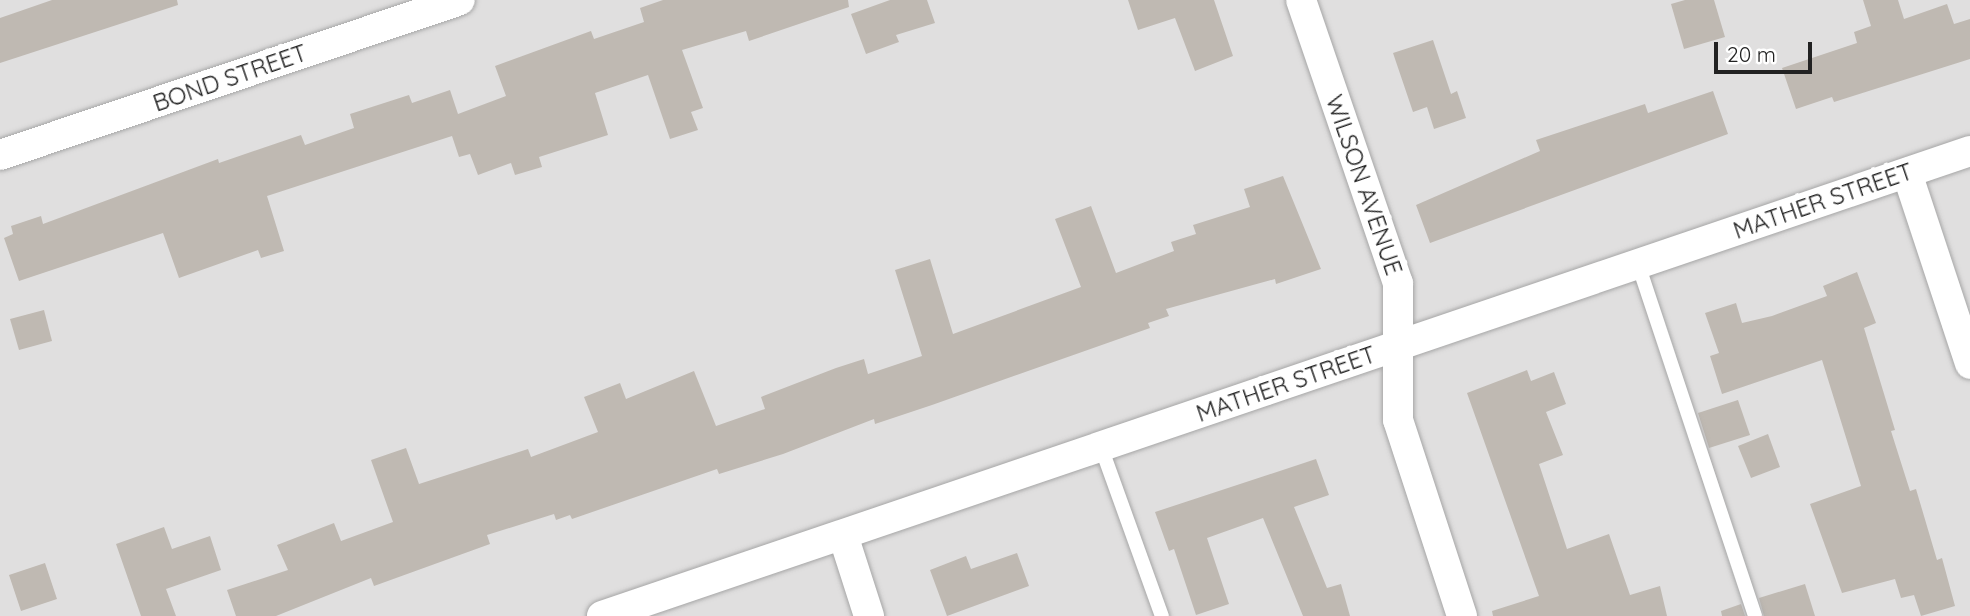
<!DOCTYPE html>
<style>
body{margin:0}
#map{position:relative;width:1970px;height:616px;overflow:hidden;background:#f2f0e9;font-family:Quicksand,sans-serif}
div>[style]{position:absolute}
.residential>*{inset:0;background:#e0dfdf}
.building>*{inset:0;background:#bfb9b2}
.roads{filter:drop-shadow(0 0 2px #a6a6a6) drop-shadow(0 0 2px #a6a6a6)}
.service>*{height:14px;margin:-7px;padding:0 7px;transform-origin:7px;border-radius:7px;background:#fff}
.minor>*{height:30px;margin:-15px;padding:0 15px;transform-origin:15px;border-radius:15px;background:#fff}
span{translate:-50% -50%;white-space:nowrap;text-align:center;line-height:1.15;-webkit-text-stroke:7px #fff;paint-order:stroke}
.street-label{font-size:24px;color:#222}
.scale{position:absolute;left:1714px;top:42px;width:98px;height:32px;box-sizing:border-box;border:4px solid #222;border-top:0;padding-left:9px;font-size:21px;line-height:24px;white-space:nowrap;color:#222;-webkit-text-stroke:5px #fff;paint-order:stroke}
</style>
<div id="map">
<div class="residential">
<i style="clip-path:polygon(0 0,1970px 0,1970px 616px,0 616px)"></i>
</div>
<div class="building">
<i style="clip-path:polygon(52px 0,177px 0,178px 5px,0 63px,0 18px)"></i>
<i style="clip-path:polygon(663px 0,848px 0,849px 7px,749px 41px,746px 31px,682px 50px,703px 108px,691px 112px,698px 130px,670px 139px,648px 75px,595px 93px,608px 135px,539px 157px,542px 167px,515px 175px,511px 163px,478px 175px,470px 154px,459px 157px,452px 136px,267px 196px,284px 251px,261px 258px,258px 250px,179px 278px,163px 233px,19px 281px,4px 238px,13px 234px,11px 226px,41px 216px,43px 224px,218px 159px,219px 163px,301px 135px,305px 145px,354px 128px,350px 114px,409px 95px,412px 103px,450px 90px,458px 114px,506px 96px,495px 66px,591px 31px,594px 39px,644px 22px,640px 8px)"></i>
<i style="clip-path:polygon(890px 0,927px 0,935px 23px,896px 35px,899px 42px,866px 54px,851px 14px)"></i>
<i style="clip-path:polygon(1128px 0,1214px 0,1233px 56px,1195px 71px,1175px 18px,1138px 30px)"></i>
<i style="clip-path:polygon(1685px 0,1714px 0,1725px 37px,1684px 49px,1671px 4px)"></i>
<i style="clip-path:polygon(1863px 0,1898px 0,1904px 19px,1947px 4px,1954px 24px,1970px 19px,1970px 59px,1834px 102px,1832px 97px,1796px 109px,1782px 68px,1857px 43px,1854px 32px,1871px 26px)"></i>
<i style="clip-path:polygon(1433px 40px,1451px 94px,1457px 91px,1466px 118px,1434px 129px,1427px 107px,1413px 112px,1393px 53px)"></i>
<i style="clip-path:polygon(1713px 91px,1728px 134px,1430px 243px,1416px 205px,1540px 151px,1536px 140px,1645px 104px,1648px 113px)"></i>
<i style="clip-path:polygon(1283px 176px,1321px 269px,1276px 284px,1275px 279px,1166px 309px,1169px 316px,1148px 323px,1150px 328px,932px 405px,875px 424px,874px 419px,783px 454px,719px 474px,717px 469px,572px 519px,570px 515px,556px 520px,554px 514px,487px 535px,490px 544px,374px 586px,371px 578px,276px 616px,236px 616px,227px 590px,288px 570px,277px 545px,334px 523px,341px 541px,393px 522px,371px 460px,406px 448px,419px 484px,528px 449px,531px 457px,598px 432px,584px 397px,620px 383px,626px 399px,694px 371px,716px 426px,765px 409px,761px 397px,836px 368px,864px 359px,868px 374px,922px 356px,895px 270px,930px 259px,953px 334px,1081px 287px,1055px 219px,1091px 206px,1116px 273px,1174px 251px,1171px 242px,1196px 234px,1193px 225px,1250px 207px,1244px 189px)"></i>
<i style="clip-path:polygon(1857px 272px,1876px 323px,1864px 328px,1895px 430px,1891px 431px,1910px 491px,1916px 489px,1937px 560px,1942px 558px,1955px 606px,1921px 616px,1914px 595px,1901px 598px,1895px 579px,1842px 593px,1810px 504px,1861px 486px,1822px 360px,1722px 394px,1710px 356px,1719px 353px,1705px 313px,1736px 303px,1742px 323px,1772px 316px,1827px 296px,1823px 286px)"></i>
<i style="clip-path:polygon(44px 310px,52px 341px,19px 350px,10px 319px)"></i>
<i style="clip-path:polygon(1527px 370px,1531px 381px,1554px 372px,1566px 404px,1546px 412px,1563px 455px,1539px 464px,1567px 549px,1609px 534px,1630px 595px,1660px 586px,1667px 616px,1493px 616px,1492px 611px,1539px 596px,1467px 393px)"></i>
<i style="clip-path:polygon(1738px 400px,1750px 435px,1709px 448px,1698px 413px)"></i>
<i style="clip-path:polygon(1768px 434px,1780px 467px,1751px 478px,1738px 446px)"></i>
<i style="clip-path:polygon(1316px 459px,1329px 495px,1294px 507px,1327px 588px,1341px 584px,1350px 616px,1303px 616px,1263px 518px,1207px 538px,1229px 604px,1196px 615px,1174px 549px,1169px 551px,1155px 512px)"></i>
<i style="clip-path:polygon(164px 527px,172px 549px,210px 536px,221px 570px,166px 589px,176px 616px,141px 616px,116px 544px)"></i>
<i style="clip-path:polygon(1017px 553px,1029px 586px,947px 616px,930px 570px,966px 556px,971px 569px)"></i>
<i style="clip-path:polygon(45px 563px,57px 599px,21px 611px,9px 575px)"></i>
<i style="clip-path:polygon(1805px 584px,1815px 616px,1764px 616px,1759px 598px)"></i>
<i style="clip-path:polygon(1741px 604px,1745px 616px,1722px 616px,1721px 611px)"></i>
</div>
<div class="roads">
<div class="service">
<i style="left:1638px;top:264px;width:371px;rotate:71.6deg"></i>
<i style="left:1101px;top:447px;width:180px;rotate:70.2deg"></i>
</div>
<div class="minor">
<i style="left:1301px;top:0;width:299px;rotate:71.1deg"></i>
<i style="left:1398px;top:283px;width:137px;rotate:90deg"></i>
<i style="left:1398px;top:420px;width:206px;rotate:71.9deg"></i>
<i style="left:0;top:155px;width:485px;rotate:-18.6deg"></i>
<i style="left:1907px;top:173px;width:201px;rotate:71.7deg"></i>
<i style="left:843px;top:535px;width:85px;rotate:72.2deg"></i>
<i style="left:602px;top:616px;width:1445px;rotate:-18.77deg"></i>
</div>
</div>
<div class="street-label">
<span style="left:230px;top:78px;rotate:-19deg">BOND STREET</span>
<span style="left:1364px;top:185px;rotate:71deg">WILSON AVENUE</span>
<span style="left:1823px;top:201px;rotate:-19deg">MATHER STREET</span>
<span style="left:1286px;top:384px;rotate:-19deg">MATHER STREET</span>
</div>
<div class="scale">20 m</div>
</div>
